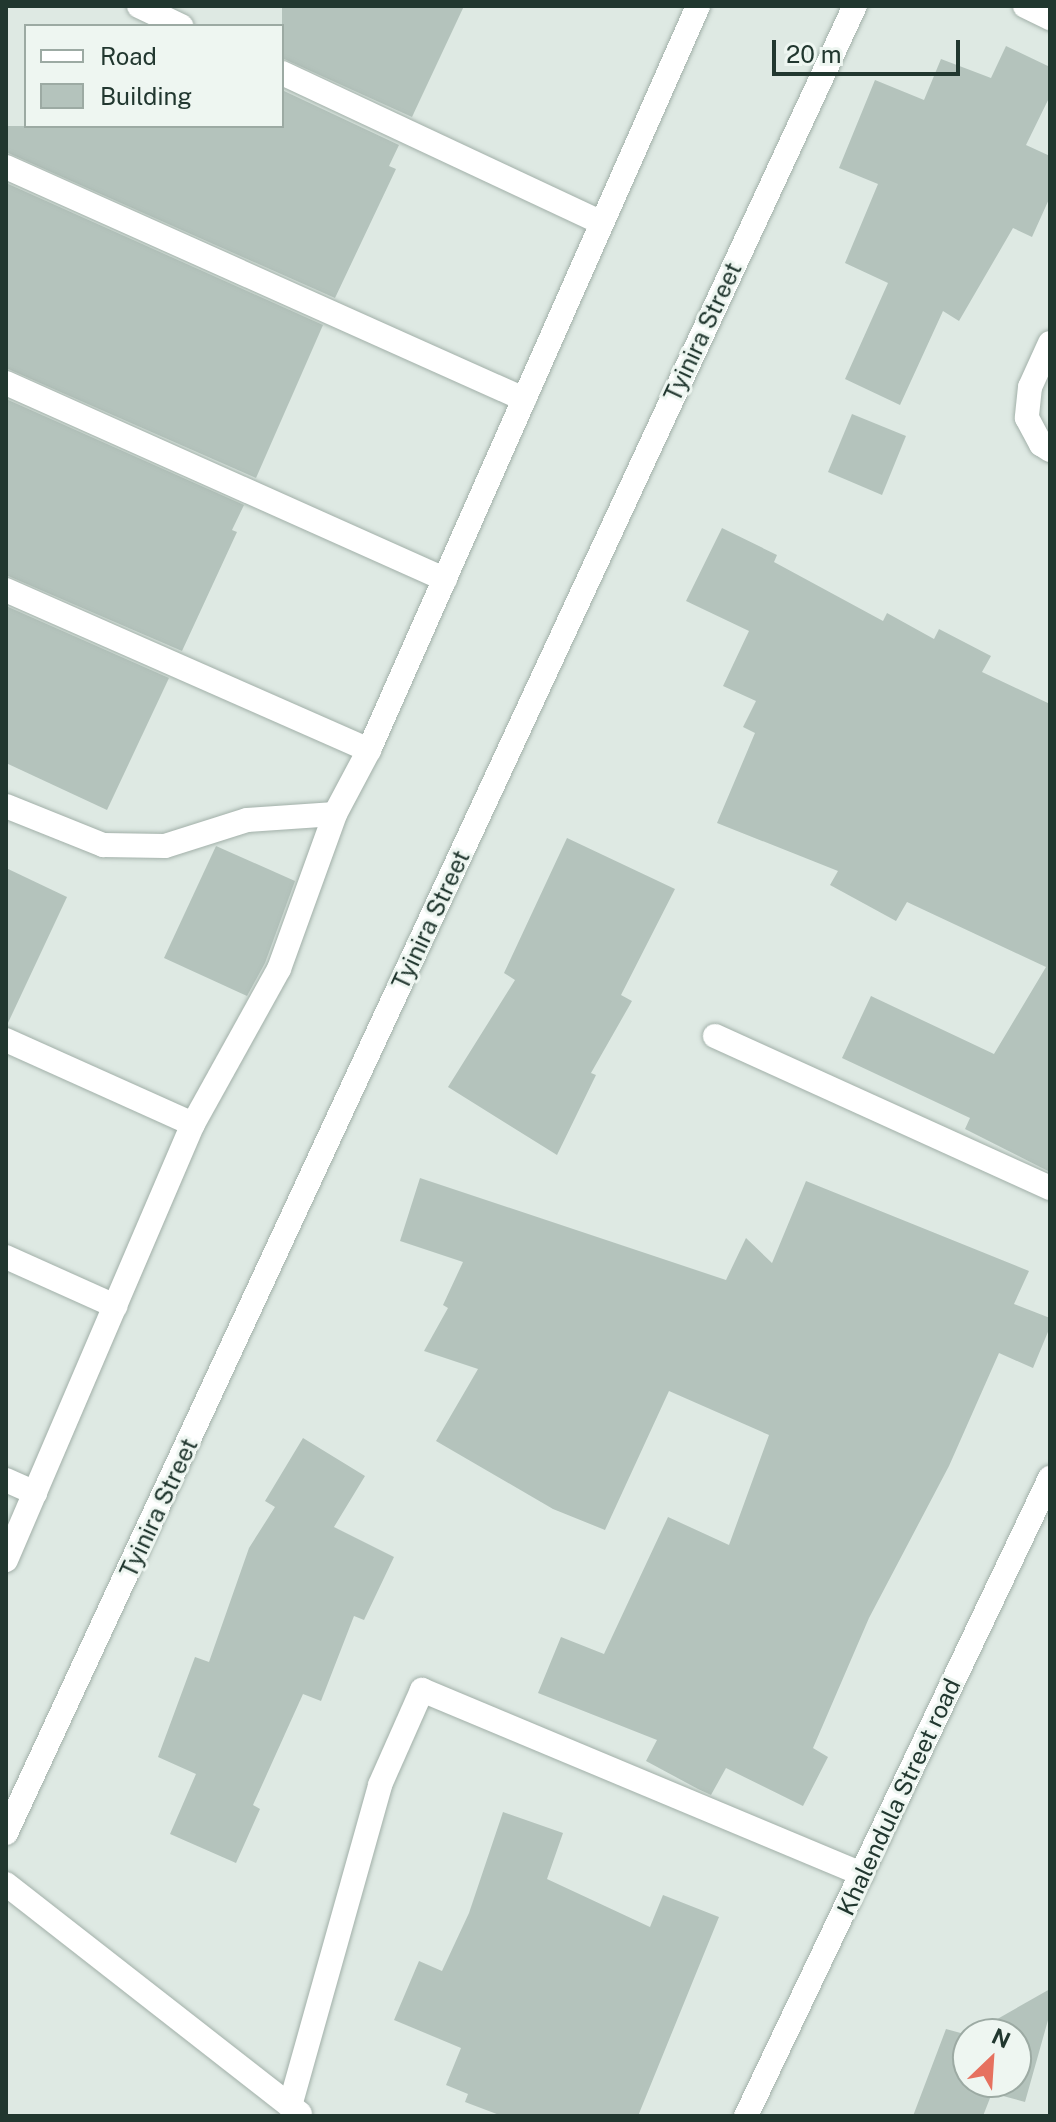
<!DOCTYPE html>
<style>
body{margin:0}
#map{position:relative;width:1056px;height:2122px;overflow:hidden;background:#dee9e3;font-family:"Public Sans",sans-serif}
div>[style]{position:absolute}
.building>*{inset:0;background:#b4c3bc}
.roads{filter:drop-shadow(0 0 2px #a2b0a9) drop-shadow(0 0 2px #a2b0a9)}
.service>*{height:24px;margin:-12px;padding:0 12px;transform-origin:12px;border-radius:12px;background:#fff}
.minor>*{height:24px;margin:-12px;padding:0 12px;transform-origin:12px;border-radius:12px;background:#fff}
.tertiary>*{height:24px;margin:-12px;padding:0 12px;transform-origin:12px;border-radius:12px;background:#fff}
span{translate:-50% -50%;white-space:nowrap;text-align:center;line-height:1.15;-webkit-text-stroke:6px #eef6f1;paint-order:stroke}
.street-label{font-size:24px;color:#21372f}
.frame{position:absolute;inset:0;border:8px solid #21372f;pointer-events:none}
.legend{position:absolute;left:24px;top:24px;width:260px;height:104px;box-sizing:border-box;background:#eef6f1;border:2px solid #9caaa3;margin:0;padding:10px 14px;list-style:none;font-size:24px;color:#21372f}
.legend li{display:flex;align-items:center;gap:16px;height:40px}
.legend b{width:40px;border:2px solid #9caaa3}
.north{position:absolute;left:952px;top:2018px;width:80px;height:80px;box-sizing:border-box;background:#eef6f1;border:2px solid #9caaa3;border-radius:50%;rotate:25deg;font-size:22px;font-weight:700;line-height:32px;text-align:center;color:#21372f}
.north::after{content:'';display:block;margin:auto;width:28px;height:36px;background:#e6715f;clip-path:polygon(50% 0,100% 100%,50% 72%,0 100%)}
.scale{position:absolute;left:772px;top:40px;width:188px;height:36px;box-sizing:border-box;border:4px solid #21372f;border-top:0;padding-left:10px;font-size:24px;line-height:28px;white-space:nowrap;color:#21372f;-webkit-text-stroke:6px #eef6f1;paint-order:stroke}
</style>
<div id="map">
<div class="building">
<i style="clip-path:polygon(282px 6px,464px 6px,412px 117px,282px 58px)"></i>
<i style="clip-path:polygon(1006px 46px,1050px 67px,1050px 96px,1026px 145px,1050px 156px,1050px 197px,1032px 237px,1013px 228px,959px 321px,943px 311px,900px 405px,845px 379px,888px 283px,845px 263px,878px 184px,839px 168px,875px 80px,924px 100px,941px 59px,991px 78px)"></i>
<i style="clip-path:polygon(282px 90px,399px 145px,389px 166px,396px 169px,335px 298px,6px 152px,6px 126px,282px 126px)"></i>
<i style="clip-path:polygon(6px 183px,323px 325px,256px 478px,6px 368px)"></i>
<i style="clip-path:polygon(6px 399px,244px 505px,232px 530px,237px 532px,182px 651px,6px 575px)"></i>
<i style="clip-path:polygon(852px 414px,906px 436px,882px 495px,828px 472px)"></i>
<i style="clip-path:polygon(722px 528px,777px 555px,774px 562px,883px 621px,887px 613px,934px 639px,939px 629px,991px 656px,982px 672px,1050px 704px,1050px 1172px,965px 1129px,970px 1118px,842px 1058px,871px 996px,994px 1054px,1046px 967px,907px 902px,896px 921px,830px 885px,838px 871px,717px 823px,755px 733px,743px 727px,756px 701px,723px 686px,749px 631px,686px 601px)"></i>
<i style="clip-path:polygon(6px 606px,169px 678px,107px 810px,6px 763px)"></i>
<i style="clip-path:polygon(567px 838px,675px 889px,621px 995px,632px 1001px,591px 1073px,596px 1075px,557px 1155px,448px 1087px,515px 980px,504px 973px)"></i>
<i style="clip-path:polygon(216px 846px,295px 881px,265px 963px,247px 996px,164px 958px)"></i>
<i style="clip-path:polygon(6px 868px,67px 897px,7px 1025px,6px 1025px)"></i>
<i style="clip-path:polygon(420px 1178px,726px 1280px,746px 1238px,772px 1263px,806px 1181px,1029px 1271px,1014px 1304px,1050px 1318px,1050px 1327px,1033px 1368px,999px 1353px,949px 1466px,869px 1618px,813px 1748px,828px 1757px,803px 1806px,726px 1768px,711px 1795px,698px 1789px,646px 1761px,657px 1740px,538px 1693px,561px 1637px,604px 1654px,668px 1517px,729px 1545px,769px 1435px,669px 1391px,605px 1530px,553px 1509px,436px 1441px,478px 1369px,424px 1351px,448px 1308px,443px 1305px,463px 1262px,400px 1241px)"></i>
<i style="clip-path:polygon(303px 1438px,365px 1476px,334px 1527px,394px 1557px,364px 1620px,354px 1616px,321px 1701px,303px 1694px,253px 1805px,260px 1809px,236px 1863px,170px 1834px,196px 1774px,158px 1757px,195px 1657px,209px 1662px,249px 1548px,275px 1507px,265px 1501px)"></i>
<i style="clip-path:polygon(503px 1812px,563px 1833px,547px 1879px,650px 1927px,663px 1895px,719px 1917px,638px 2116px,502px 2116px,465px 2102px,468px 2094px,446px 2085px,461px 2048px,394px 2020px,419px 1961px,442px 1971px,469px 1913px)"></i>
<i style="clip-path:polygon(1050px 1989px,1050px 2013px,1025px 2102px,992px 2093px,983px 2116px,913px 2116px,946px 2029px,968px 2035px,968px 2082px,1016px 2082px,1016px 2034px,971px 2034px)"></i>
</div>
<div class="roads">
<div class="service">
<i style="left:1025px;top:6px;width:28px;rotate:26deg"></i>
<i style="left:715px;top:1036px;width:368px;rotate:24.4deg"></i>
<i style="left:422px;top:1690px;width:477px;rotate:22.7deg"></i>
</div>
<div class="minor">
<i style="left:139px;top:6px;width:47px;rotate:25.5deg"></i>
<i style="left:282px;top:73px;width:353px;rotate:25.1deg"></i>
<i style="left:6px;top:167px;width:568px;rotate:24.13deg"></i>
<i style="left:1050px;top:343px;width:48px;rotate:114.4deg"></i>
<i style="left:1030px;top:387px;width:31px;rotate:96deg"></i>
<i style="left:1027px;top:418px;width:30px;rotate:62deg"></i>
<i style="left:1041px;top:444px;width:11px;rotate:34deg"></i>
<i style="left:6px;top:383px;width:481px;rotate:24.1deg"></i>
<i style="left:6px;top:590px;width:397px;rotate:23.8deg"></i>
<i style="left:6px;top:806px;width:105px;rotate:21.9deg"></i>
<i style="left:103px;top:845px;width:62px;rotate:0.9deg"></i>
<i style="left:165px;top:846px;width:86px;rotate:-17.6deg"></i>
<i style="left:247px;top:820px;width:88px;rotate:-3.9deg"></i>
<i style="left:6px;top:1040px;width:205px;rotate:24.2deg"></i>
<i style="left:6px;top:1257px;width:120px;rotate:24.2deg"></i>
<i style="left:6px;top:1480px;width:32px;rotate:24deg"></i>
<i style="left:6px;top:1560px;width:474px;rotate:-66.8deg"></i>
<i style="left:193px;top:1124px;width:177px;rotate:-61deg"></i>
<i style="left:279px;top:969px;width:165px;rotate:-70.1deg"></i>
<i style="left:335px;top:814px;width:72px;rotate:-62deg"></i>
<i style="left:369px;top:750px;width:813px;rotate:-66.14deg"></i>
<i style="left:6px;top:1884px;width:373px;rotate:38deg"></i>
<i style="left:290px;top:2106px;width:333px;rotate:-74.3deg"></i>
<i style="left:380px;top:1785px;width:104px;rotate:-66.1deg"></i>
<i style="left:746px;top:2116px;width:707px;rotate:-64.52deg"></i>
</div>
<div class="tertiary">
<i style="left:6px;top:1833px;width:2015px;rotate:-65.08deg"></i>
</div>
</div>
<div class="street-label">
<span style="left:703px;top:332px;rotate:-65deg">Tyinira Street</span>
<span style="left:431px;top:920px;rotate:-65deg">Tyinira Street</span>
<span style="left:159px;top:1508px;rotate:-65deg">Tyinira Street</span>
<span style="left:899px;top:1797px;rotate:-65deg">Khalendula Street road</span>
</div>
<div class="frame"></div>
<ul class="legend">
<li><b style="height:10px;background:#fff"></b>Road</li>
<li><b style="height:22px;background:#b4c3bc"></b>Building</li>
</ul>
<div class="north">N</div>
<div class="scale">20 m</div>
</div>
